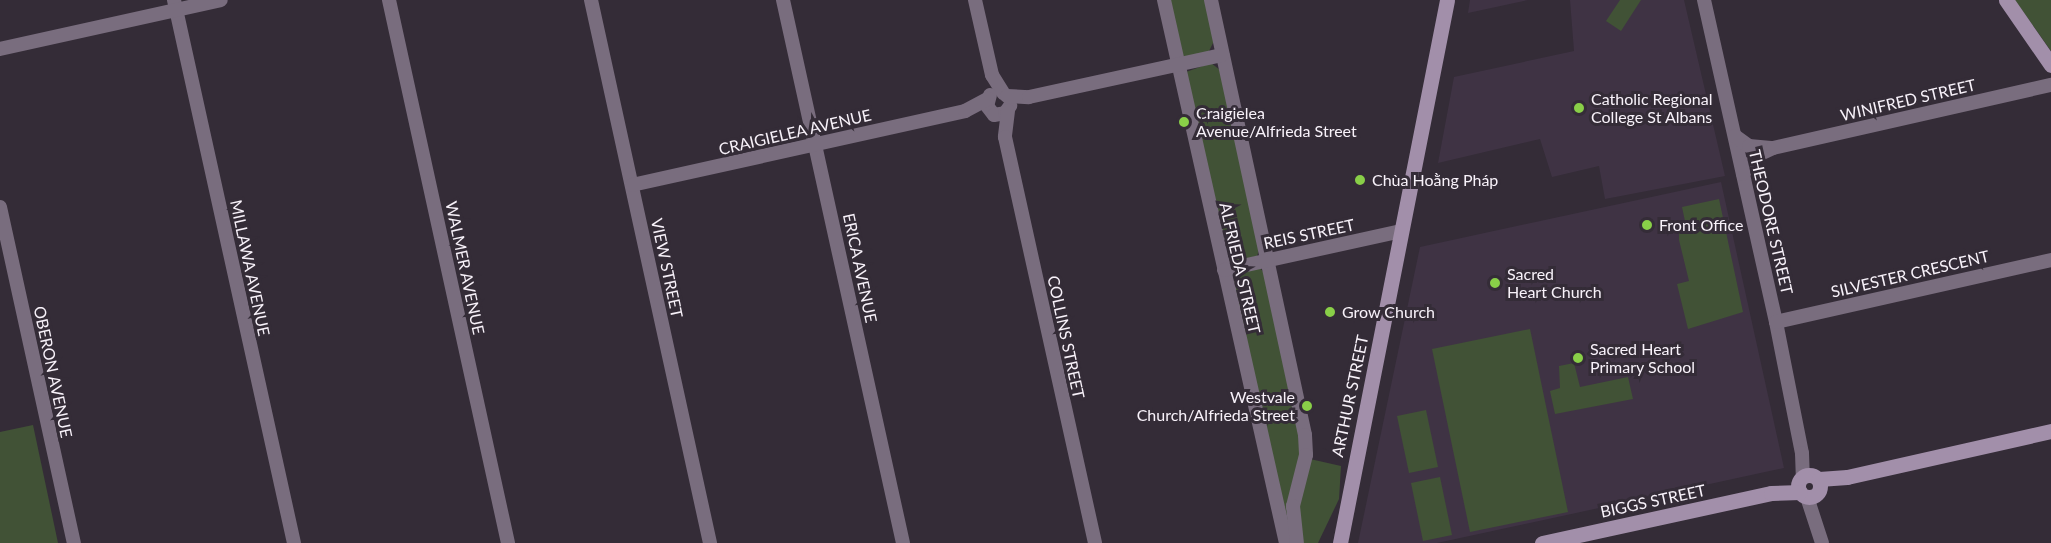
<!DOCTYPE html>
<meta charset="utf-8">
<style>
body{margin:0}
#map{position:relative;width:2051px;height:543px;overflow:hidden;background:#342c37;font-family:Lato,sans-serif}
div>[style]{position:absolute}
.built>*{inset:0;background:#3f3344}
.green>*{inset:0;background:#415236}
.street>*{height:14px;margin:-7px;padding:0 7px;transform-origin:7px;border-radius:7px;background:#796d7e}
.secondary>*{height:15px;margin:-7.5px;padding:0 7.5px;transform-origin:7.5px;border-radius:7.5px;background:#a28faa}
.secondary>.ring{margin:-7.5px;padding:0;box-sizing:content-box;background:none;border:15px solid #a28faa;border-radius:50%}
.dots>*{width:16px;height:16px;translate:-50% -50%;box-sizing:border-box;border:3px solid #342c37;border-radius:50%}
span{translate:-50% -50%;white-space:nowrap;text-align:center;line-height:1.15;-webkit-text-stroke:6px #342c37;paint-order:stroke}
.poi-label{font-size:16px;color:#f8f2fa}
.left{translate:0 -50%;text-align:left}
.right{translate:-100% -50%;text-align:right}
.street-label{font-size:16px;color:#f8f2fa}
</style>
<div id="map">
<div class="built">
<i style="clip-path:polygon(1470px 0,1528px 0,1468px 13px)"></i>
<i style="clip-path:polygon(1570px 0,1684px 0,1725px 176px,1605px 199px,1599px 166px,1552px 177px,1540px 139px,1438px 163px,1454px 77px,1574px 51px)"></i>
<i style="clip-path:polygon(1721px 182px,1784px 468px,1437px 543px,1358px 543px,1420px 247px)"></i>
</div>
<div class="green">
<i style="clip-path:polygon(1170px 0,1205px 0,1214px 41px,1208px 53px,1185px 58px,1182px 55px)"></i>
<i style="clip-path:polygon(1620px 0,1641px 0,1621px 31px,1606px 21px)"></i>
<i style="clip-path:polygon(2015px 0,2051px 0,2051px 51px)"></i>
<i style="clip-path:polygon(1211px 63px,1220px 70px,1259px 250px,1257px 256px,1230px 263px,1186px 72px)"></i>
<i style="clip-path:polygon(1719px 199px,1743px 312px,1688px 329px,1677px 284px,1689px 281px,1679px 240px,1679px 232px,1686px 226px,1682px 207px)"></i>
<i style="clip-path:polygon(1260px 268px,1265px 274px,1302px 447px,1289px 527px,1231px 278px,1234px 272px)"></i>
<i style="clip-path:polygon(1530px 329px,1568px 512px,1470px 532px,1432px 349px)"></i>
<i style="clip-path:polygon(1574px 363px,1580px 387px,1628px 377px,1633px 399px,1555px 414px,1550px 391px,1560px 388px,1559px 366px)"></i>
<i style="clip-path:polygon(1426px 410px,1438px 467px,1409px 473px,1397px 416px)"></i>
<i style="clip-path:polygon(33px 425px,58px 543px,0 543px,0 432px)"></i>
<i style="clip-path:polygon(1310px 459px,1341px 466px,1339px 499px,1318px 543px,1302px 543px,1297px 510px)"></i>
<i style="clip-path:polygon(1440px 477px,1452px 535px,1423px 541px,1411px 483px)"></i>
</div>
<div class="street">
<i style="left:174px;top:0;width:556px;rotate:77.54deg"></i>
<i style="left:389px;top:0;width:556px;rotate:77.64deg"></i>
<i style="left:591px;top:0;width:556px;rotate:77.64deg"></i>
<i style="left:783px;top:0;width:556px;rotate:77.54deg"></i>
<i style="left:975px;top:0;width:77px;rotate:77.2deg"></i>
<i style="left:992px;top:75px;width:22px;rotate:58deg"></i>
<i style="left:1164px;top:0;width:557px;rotate:77.34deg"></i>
<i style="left:1211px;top:0;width:445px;rotate:77.8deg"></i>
<i style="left:1305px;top:435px;width:20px;rotate:87deg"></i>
<i style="left:1306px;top:455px;width:53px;rotate:104.3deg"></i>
<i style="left:1293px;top:506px;width:37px;rotate:84deg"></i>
<i style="left:1704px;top:0;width:330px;rotate:77.4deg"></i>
<i style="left:1776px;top:322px;width:134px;rotate:78.8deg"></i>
<i style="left:1802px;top:453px;width:23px;rotate:88deg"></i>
<i style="left:0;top:49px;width:226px;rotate:-12.5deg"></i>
<i style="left:990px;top:95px;width:11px;rotate:105deg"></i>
<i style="left:987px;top:106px;width:11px;rotate:52deg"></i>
<i style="left:994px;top:115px;width:11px;rotate:-10deg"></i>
<i style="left:1005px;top:113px;width:9px;rotate:-54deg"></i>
<i style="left:1007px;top:96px;width:22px;rotate:3deg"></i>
<i style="left:1029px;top:97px;width:198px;rotate:-12.3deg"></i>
<i style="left:1008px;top:111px;width:26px;rotate:97deg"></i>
<i style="left:1005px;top:137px;width:416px;rotate:77.5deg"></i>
<i style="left:1735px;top:136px;width:17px;rotate:36deg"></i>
<i style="left:1749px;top:146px;width:22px;rotate:5deg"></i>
<i style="left:1743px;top:174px;width:22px;rotate:-54deg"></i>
<i style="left:1756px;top:156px;width:19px;rotate:-25deg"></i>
<i style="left:1773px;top:148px;width:285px;rotate:-12.8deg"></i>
<i style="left:632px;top:185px;width:341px;rotate:-12.5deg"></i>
<i style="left:965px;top:111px;width:26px;rotate:-28deg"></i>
<i style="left:0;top:207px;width:344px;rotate:77.6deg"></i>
<i style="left:1224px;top:270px;width:181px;rotate:-12.4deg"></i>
<i style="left:1776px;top:322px;width:282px;rotate:-12.7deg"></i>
<i style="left:1807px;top:497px;width:48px;rotate:71.9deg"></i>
</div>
<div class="secondary">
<i style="left:2006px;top:0;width:79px;rotate:55.3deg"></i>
<i class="ring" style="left:1798px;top:475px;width:7px;height:7px"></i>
<i style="left:1819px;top:479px;width:28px;rotate:-4deg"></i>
<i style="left:1847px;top:477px;width:209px;rotate:-12.7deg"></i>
<i style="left:1340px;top:543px;width:553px;rotate:-78.85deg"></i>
<i style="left:1542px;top:543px;width:234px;rotate:-12.3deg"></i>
<i style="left:1771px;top:493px;width:29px;rotate:-2deg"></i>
</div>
<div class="dots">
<i style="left:1579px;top:108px;background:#89cf48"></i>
<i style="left:1184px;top:122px;background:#89cf48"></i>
<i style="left:1360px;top:180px;background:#89cf48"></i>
<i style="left:1647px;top:225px;background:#89cf48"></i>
<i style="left:1495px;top:283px;background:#89cf48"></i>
<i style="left:1330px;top:312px;background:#89cf48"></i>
<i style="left:1578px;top:358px;background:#89cf48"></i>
<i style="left:1307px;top:406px;background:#89cf48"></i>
</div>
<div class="poi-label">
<span class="left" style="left:1591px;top:108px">Catholic Regional<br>College St Albans</span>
<span class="left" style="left:1196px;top:122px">Craigielea<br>Avenue/Alfrieda Street</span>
<span class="left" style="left:1372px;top:180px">Chùa Hoằng Pháp</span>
<span class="left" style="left:1659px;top:225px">Front Office</span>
<span class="left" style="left:1507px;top:283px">Sacred<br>Heart Church</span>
<span class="left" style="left:1342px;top:312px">Grow Church</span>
<span class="left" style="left:1590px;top:358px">Sacred Heart<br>Primary School</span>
<span class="right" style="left:1295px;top:406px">Westvale<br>Church/Alfrieda Street</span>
</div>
<div class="street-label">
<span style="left:1908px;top:100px;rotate:-13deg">WINIFRED STREET</span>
<span style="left:795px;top:132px;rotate:-13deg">CRAIGIELEA AVENUE</span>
<span style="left:1771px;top:222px;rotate:77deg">THEODORE STREET</span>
<span style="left:1309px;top:234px;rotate:-12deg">REIS STREET</span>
<span style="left:250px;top:268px;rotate:78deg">MILLAWA AVENUE</span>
<span style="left:465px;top:268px;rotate:78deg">WALMER AVENUE</span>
<span style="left:667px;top:268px;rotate:78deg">VIEW STREET</span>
<span style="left:860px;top:268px;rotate:78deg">ERICA AVENUE</span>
<span style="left:1240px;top:268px;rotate:77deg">ALFRIEDA STREET</span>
<span style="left:1910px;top:274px;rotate:-13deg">SILVESTER CRESCENT</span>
<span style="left:1066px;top:337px;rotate:78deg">COLLINS STREET</span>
<span style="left:53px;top:372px;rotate:78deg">OBERON AVENUE</span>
<span style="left:1350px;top:396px;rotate:-78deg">ARTHUR STREET</span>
<span style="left:1653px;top:501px;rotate:-12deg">BIGGS STREET</span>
</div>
</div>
